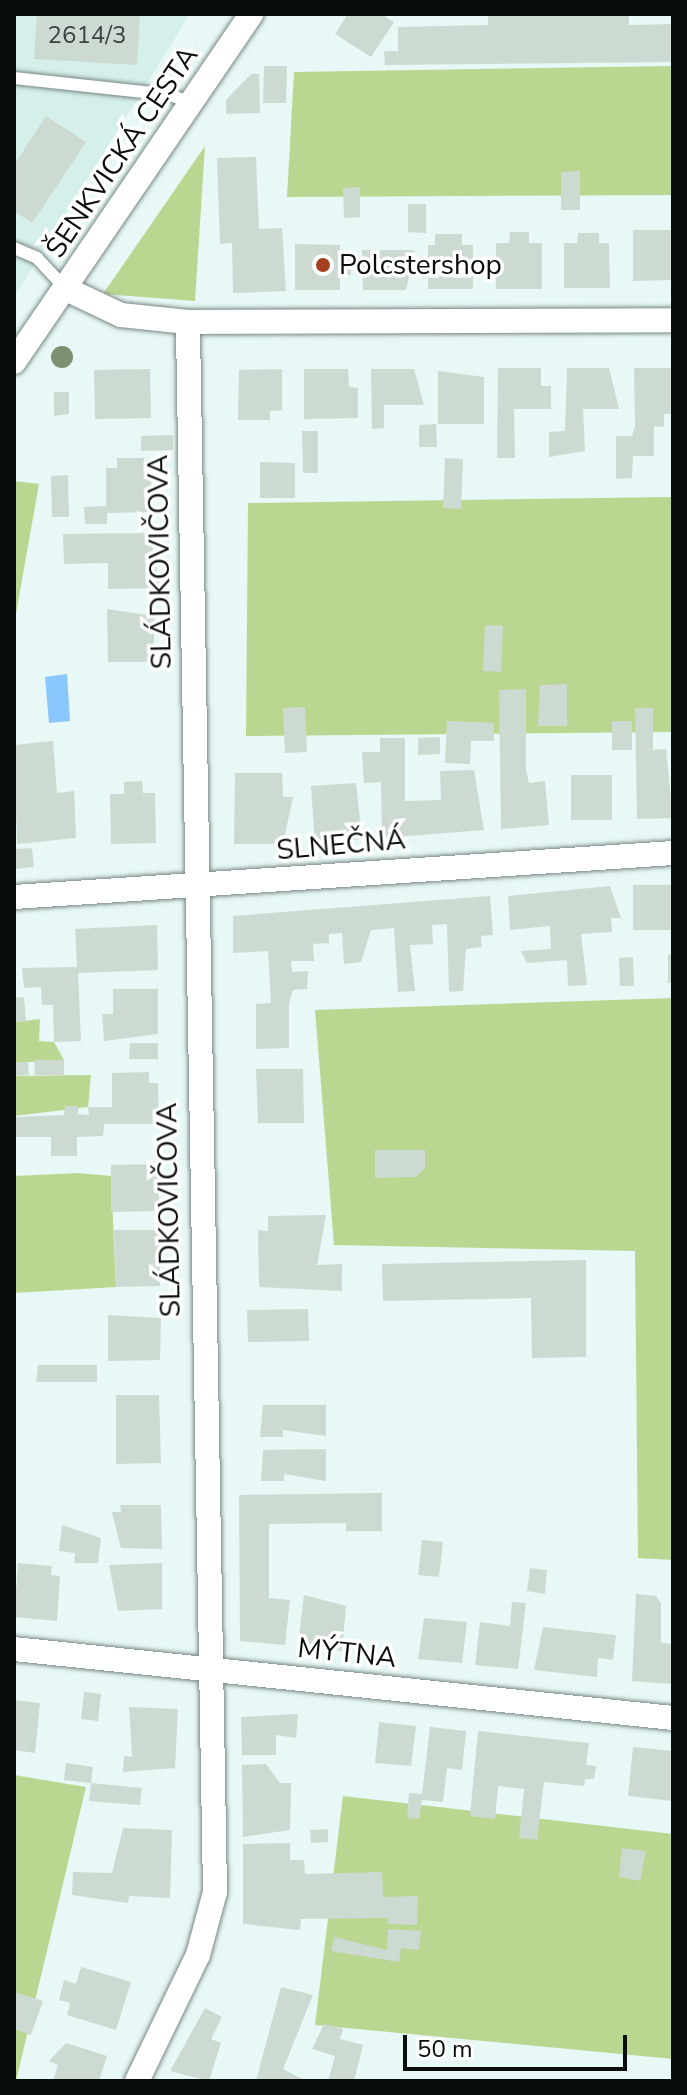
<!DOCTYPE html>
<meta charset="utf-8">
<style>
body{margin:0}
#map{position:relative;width:687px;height:2095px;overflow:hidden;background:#e7f8f6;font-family:"Nunito Sans",sans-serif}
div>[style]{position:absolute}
.built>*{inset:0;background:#d5efeb}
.green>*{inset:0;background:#bad792}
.water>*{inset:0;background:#89c7fd}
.building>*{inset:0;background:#cddad2}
.roads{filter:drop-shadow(0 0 2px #788785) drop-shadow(0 0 2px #788785)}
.lane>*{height:12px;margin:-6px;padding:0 6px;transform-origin:6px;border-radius:6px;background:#fff}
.street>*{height:24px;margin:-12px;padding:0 12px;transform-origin:12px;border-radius:12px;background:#fff}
.trees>*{width:22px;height:22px;margin:-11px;border-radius:50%;background:#7f9072}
.dots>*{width:22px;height:22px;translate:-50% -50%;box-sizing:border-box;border:4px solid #fff;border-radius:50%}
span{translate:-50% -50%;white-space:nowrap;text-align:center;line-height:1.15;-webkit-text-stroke:7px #fff;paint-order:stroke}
.number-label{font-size:24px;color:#3a413e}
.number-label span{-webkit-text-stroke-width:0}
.street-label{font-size:28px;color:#090e0d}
.poi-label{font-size:28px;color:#090e0d}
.left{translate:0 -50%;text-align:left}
.frame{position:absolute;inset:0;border:16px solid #090e0d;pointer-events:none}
.scale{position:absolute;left:403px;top:2035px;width:224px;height:36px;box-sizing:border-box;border:4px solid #090e0d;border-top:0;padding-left:10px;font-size:24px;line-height:28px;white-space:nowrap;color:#090e0d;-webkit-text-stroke:6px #fff;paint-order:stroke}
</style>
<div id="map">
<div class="built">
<i style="clip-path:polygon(14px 14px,190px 14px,14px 297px)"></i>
</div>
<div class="green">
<i style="clip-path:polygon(673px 66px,673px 195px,287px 197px,294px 72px)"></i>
<i style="clip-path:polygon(205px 146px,195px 301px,103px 294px)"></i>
<i style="clip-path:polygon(14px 481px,39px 484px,14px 625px)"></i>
<i style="clip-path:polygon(673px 497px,673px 732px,246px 736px,248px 503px)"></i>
<i style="clip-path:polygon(673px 998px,673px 1560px,638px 1558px,635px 1251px,334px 1245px,315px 1010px)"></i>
<i style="clip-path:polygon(40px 1019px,39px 1041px,54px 1042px,64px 1060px,14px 1063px,14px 1022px)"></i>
<i style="clip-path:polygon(91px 1075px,88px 1107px,14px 1116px,14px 1076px)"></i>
<i style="clip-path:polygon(78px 1173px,111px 1176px,116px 1287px,14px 1293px,14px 1176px)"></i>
<i style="clip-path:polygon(14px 1775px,86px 1787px,16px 2081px,14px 2081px)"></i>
<i style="clip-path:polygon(343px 1796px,673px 1834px,673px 2059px,315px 2025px)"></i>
</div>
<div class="water">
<i style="clip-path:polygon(67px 674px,70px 721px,49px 723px,45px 677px)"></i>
</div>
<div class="building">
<i style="clip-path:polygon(37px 14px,140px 14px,137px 65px,34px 59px)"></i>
<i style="clip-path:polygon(348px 14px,381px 14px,394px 22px,371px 57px,335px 34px)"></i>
<i style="clip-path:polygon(488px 14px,629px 14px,629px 25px,673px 24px,673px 62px,385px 65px,384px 51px,398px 51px,398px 27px,488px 25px)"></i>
<i style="clip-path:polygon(264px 66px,287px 66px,286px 103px,263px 103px)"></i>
<i style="clip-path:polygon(251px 74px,259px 74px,260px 113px,226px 114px,226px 100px)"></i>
<i style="clip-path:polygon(46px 116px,86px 142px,32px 223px,14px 211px,14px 165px)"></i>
<i style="clip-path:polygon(256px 157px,259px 229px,282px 228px,286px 291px,233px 293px,232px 243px,220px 244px,217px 158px)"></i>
<i style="clip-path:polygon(580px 171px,580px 210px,561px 210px,561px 172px)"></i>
<i style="clip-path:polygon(360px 187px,360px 217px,344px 218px,343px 188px)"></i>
<i style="clip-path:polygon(408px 204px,426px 204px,426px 233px,408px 232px)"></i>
<i style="clip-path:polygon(633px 230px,673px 230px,673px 280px,633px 281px)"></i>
<i style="clip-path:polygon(510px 232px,529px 232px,529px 243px,542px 243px,542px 289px,496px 289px,496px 243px,509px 243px)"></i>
<i style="clip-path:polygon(578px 233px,599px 233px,599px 243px,609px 243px,610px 288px,564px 288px,564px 243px,577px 243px)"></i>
<i style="clip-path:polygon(435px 234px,462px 234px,462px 245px,473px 245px,473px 289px,428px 289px,428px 245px,435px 245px)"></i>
<i style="clip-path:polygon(295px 244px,340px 245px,340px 256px,350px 256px,351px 275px,340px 274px,340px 290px,295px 290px)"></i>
<i style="clip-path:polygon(362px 250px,415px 250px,406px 290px,363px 290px)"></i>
<i style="clip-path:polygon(498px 368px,541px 368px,541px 386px,551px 386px,551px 409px,514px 409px,515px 458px,497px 458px)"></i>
<i style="clip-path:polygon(567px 368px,609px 368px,619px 409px,583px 409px,585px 451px,549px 457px,549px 432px,565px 431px)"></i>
<i style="clip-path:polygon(634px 368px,673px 368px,673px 414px,664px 414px,664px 427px,654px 426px,654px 456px,633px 456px,632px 478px,616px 479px,616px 436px,632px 436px,635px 426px)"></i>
<i style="clip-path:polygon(150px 369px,151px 418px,95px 419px,94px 370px)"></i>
<i style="clip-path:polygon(282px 369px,282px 410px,270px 411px,270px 420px,238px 420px,239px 370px)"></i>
<i style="clip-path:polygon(304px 369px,348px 369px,349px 387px,358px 388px,358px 418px,304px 419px)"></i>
<i style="clip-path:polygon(371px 369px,414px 369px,424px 405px,384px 405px,384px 428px,372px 429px)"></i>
<i style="clip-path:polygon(438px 371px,484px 377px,484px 424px,438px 424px)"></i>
<i style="clip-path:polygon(54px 392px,69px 392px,69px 414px,54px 416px)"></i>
<i style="clip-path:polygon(436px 424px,437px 447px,419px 447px,419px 425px)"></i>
<i style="clip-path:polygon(302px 431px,318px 431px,318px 473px,303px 473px)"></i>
<i style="clip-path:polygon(173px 435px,173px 450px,141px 451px,141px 436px)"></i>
<i style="clip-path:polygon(117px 458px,144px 458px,144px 467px,151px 467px,152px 512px,107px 513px,107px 524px,85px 524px,84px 507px,106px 506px,106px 468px,117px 468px)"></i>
<i style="clip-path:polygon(445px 458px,463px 459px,461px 509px,443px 508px)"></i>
<i style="clip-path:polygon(260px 462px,295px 463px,295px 498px,260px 498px)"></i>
<i style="clip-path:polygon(68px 475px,69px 517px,52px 517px,51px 476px)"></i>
<i style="clip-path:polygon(150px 533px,160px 588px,108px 589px,108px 563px,64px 564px,63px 534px)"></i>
<i style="clip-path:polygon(107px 609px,154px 616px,154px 662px,108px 662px)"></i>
<i style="clip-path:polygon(485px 625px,503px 626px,501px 672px,483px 671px)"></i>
<i style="clip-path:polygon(567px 684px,567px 726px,538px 726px,540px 685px)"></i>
<i style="clip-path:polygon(526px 689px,526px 770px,529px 783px,545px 781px,549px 825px,501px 829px,499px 690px)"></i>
<i style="clip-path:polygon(305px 707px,307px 752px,285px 753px,283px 708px)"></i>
<i style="clip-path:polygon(635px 708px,653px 708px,653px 750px,666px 749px,673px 818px,637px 819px)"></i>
<i style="clip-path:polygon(447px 721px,494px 723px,494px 741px,471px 741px,470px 764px,445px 763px)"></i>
<i style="clip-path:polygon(612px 721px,632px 721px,632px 750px,612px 750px)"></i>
<i style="clip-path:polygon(440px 737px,440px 754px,418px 755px,418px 738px)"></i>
<i style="clip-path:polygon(380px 738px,405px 738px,405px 801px,441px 800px,440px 771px,474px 770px,484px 830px,382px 838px,381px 782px,364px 783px,362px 752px,380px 752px)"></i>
<i style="clip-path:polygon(53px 741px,57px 793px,74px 791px,76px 838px,17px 844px,14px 745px)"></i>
<i style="clip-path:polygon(235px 773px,282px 773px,283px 797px,293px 797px,283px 844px,234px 844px)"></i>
<i style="clip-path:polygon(571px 775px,612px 775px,612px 820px,571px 820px)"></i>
<i style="clip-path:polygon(142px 781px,143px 793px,155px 793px,156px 843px,111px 844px,110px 794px,124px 794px,124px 782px)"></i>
<i style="clip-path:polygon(356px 783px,362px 839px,315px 844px,311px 786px)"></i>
<i style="clip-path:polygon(32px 848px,34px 867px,16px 869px,14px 849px)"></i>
<i style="clip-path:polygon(633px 885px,673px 885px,673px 930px,633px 930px)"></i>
<i style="clip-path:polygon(610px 886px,621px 918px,611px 918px,612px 932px,581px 934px,587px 985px,568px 986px,567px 960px,527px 963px,521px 951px,551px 949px,550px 926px,510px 930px,508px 896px)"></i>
<i style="clip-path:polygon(490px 896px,493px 935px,481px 936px,482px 947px,466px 949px,463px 991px,449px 992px,447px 924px,432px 925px,433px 944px,410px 945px,415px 991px,398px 992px,394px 928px,371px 930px,361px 962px,344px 964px,342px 933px,329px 934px,329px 943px,313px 944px,314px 961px,291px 961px,292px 972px,308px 971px,307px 989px,293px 990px,289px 1003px,289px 1048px,256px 1049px,256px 1004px,271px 1003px,268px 951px,233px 953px,233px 916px)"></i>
<i style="clip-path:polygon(157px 925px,158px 970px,78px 973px,81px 1041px,54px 1042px,53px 1005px,42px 1005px,41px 987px,24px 988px,22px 968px,77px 967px,75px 929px)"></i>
<i style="clip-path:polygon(668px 954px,673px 955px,673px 983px,668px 983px)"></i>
<i style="clip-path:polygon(633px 957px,634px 986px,620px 986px,619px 958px)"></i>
<i style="clip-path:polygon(113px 989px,158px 989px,158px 1034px,104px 1041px,102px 1014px,113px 1014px)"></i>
<i style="clip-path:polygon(24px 997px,26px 1021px,14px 1022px,14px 998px)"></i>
<i style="clip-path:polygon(130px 1043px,158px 1043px,158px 1059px,129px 1059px)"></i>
<i style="clip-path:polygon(34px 1060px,64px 1060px,64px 1075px,35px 1075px)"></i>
<i style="clip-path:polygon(28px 1062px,29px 1075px,14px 1076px,14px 1063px)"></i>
<i style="clip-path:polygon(256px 1069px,303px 1069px,304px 1123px,258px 1123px)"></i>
<i style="clip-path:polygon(149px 1072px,149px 1083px,158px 1083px,159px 1124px,104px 1124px,103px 1136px,77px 1137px,77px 1156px,51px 1156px,51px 1137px,14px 1137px,14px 1117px,64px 1115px,65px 1106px,78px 1106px,78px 1114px,89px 1115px,88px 1107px,112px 1107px,112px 1073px)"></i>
<i style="clip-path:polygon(375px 1150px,425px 1150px,425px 1168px,416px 1177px,375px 1178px)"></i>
<i style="clip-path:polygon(159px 1164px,159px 1211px,111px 1212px,111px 1165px)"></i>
<i style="clip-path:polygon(326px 1215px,317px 1265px,342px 1264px,342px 1291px,259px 1287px,258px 1230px,268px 1231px,268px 1216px)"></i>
<i style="clip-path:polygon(114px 1230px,159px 1230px,160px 1286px,116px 1287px)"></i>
<i style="clip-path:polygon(586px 1260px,586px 1357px,532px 1358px,531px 1298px,383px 1301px,382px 1264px)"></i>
<i style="clip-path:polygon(308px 1309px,309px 1341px,248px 1342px,247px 1310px)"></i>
<i style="clip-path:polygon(108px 1315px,161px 1318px,160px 1360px,108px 1361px)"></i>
<i style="clip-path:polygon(38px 1365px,97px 1365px,97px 1382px,36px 1382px)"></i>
<i style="clip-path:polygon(116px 1395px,159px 1395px,161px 1463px,116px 1464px)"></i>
<i style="clip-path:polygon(263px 1405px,326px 1405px,326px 1436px,283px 1430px,283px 1437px,260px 1437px)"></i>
<i style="clip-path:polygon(326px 1449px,326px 1481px,284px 1474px,284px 1481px,261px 1481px,263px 1450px)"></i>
<i style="clip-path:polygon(382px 1493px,382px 1531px,346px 1531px,346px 1523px,269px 1524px,269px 1598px,290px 1600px,285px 1645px,240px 1641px,239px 1495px)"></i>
<i style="clip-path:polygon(120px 1505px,161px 1505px,162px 1549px,121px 1548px,112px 1512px,121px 1512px)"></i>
<i style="clip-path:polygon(62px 1525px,101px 1538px,98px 1563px,74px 1563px,75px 1553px,59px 1551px)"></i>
<i style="clip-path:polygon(422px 1540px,443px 1542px,439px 1577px,418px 1575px)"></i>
<i style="clip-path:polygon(18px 1563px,52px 1566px,51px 1575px,60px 1576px,57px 1621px,14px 1617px)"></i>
<i style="clip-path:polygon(162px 1563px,162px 1609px,118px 1611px,109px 1565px)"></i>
<i style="clip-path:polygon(530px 1568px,547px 1570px,545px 1594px,527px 1591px)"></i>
<i style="clip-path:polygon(636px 1594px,656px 1596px,661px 1603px,661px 1643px,673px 1644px,673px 1684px,632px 1681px)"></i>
<i style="clip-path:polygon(304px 1595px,346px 1606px,342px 1651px,298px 1646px)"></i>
<i style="clip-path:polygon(512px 1602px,526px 1603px,518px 1669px,475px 1665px,480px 1622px,510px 1626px)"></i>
<i style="clip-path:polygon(424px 1618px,467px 1622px,462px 1663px,418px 1659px)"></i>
<i style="clip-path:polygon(543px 1627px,616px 1635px,613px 1660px,598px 1658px,597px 1677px,534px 1670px)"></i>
<i style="clip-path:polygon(84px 1692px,101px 1694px,98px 1721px,81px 1719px)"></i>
<i style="clip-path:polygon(14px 1700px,40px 1703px,35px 1753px,14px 1750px)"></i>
<i style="clip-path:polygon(129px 1707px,178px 1709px,175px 1768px,123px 1772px,124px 1756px,132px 1757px)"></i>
<i style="clip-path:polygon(298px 1714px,296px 1738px,276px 1735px,276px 1755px,242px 1755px,241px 1717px)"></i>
<i style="clip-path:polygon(379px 1722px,416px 1726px,411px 1766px,375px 1763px)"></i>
<i style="clip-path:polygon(430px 1727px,466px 1731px,462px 1770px,447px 1768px,443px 1802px,422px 1800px,419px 1819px,407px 1818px,409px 1793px,422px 1794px)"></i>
<i style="clip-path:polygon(478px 1731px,589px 1743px,586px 1765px,596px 1766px,594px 1779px,585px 1779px,584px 1786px,544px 1782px,537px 1840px,519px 1838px,524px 1789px,498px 1786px,495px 1819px,470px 1816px)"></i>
<i style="clip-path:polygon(633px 1747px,673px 1751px,673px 1801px,628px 1796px)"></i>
<i style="clip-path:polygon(66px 1763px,93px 1767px,91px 1783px,64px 1780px)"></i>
<i style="clip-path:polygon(266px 1764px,280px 1783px,291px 1783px,290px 1830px,243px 1837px,242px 1765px)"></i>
<i style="clip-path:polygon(91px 1783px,142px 1788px,140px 1805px,89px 1801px)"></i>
<i style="clip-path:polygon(123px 1828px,172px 1830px,170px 1898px,129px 1896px,128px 1903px,72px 1895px,73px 1872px,112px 1873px)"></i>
<i style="clip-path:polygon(328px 1829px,328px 1842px,311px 1843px,310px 1830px)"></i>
<i style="clip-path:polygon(290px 1843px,290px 1860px,304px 1860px,305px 1874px,382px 1872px,383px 1897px,418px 1896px,417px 1925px,388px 1924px,388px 1918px,301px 1919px,300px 1930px,243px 1924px,243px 1844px)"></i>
<i style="clip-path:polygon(622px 1848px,646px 1851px,640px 1881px,619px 1877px)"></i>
<i style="clip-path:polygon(388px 1929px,421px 1931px,419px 1950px,401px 1948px,399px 1962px,331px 1951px,334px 1937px,387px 1950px)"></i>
<i style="clip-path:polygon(81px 1967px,131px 1982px,116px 2030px,67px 2015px,70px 2003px,59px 2000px,64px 1980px,76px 1984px)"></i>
<i style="clip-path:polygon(281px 1987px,313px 1995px,283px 2069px,306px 2081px,256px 2081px)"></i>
<i style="clip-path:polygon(14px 1992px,43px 2001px,31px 2035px,14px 2029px)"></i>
<i style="clip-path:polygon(205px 2008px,222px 2017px,211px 2039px,221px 2043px,209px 2081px,170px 2071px)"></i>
<i style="clip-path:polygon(324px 2024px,343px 2029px,340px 2039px,363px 2045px,354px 2081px,328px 2081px,335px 2056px,312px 2049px)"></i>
<i style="clip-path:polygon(66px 2043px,107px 2056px,99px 2081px,53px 2081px,58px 2065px,49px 2061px)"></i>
</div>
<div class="roads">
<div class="lane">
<i style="left:14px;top:78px;width:158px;rotate:6.2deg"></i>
<i style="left:171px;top:95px;width:23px;rotate:23deg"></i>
<i style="left:14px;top:248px;width:25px;rotate:23deg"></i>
<i style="left:37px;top:258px;width:42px;rotate:46.9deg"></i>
</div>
<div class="street">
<i style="left:66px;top:289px;width:61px;rotate:25.3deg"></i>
<i style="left:121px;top:315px;width:67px;rotate:6deg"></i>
<i style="left:188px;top:322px;width:485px;rotate:-0.2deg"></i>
<i style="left:14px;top:362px;width:421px;rotate:-55.7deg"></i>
<i style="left:14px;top:897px;width:660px;rotate:-3.82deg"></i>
<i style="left:14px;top:1649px;width:663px;rotate:5.98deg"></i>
<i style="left:137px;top:2081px;width:140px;rotate:-64.2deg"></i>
<i style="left:198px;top:1955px;width:65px;rotate:-74.9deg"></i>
<i style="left:215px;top:1892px;width:1570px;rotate:-90.99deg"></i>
</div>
</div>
<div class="trees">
<i style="left:62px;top:357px"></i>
</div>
<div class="dots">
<i style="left:323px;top:265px;background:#a53e1d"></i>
</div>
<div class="number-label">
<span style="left:87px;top:36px">2614/3</span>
</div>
<div class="street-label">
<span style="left:122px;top:152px;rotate:-56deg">ŠENKVICKÁ CESTA</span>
<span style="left:160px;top:562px;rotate:-91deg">SLÁDKOVIČOVA</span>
<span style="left:341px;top:845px;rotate:-5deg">SLNEČNÁ</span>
<span style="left:169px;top:1210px;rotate:-91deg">SLÁDKOVIČOVA</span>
<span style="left:347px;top:1653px;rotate:6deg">MÝTNA</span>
</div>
<div class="poi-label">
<span class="left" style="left:339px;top:265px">Polcstershop</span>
</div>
<div class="frame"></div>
<div class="scale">50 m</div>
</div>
